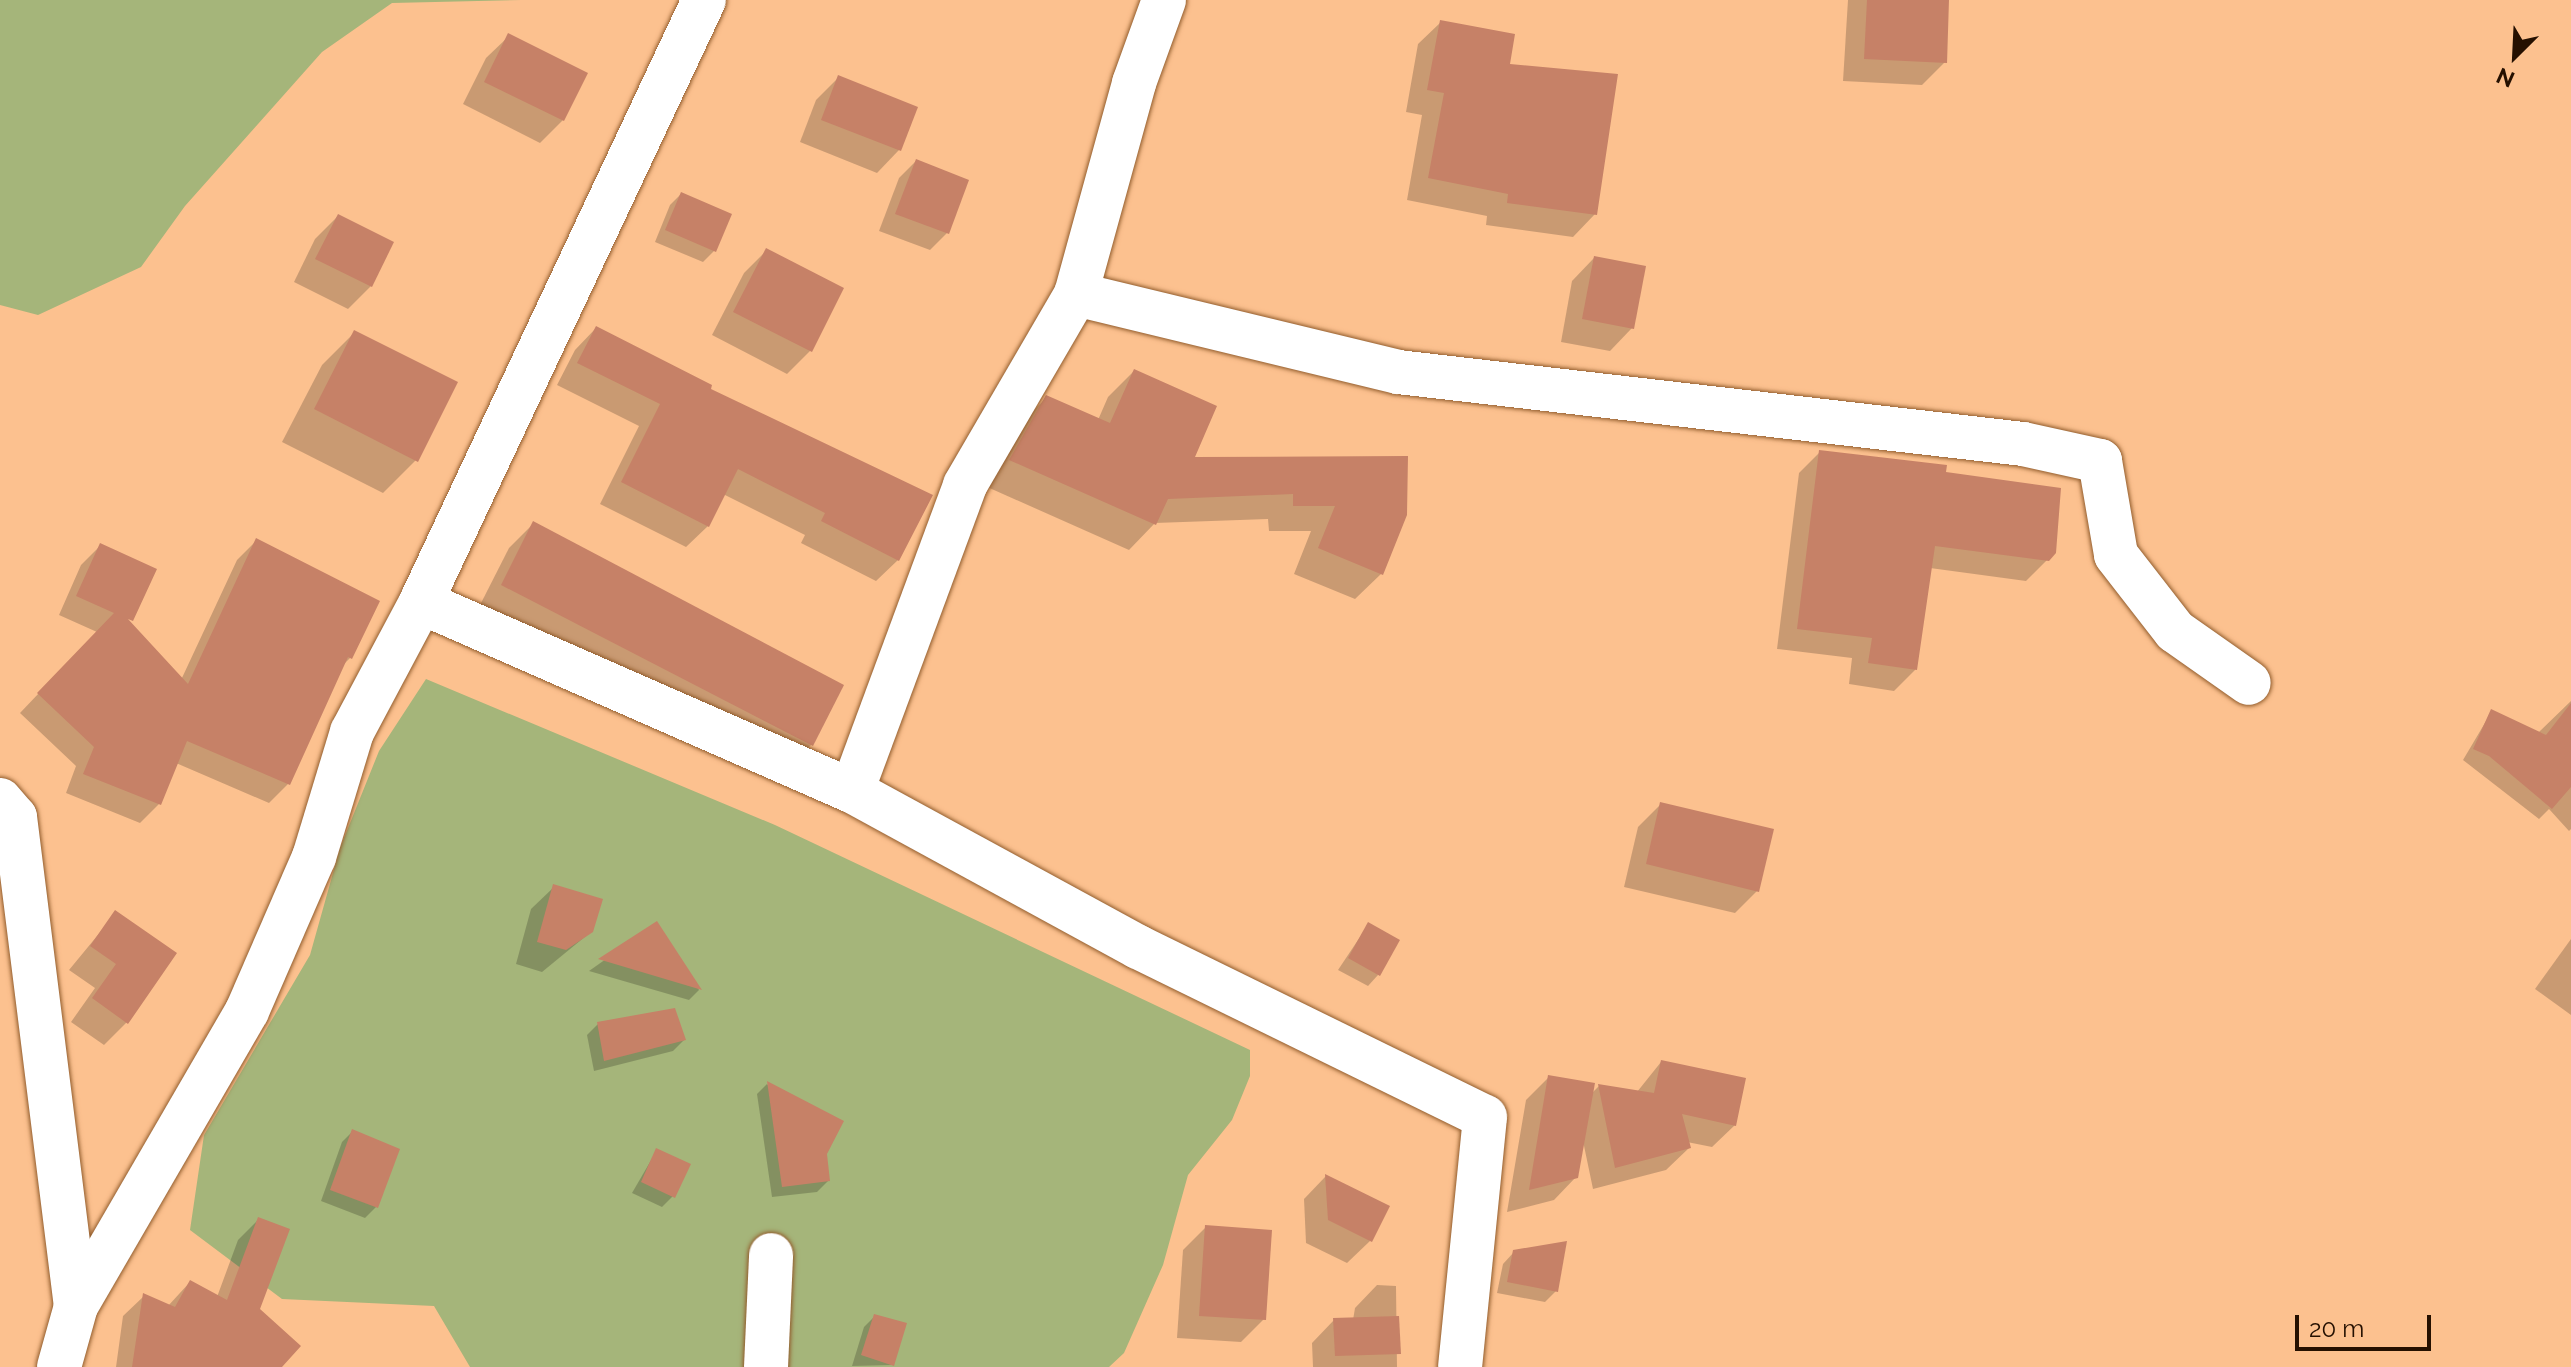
<!DOCTYPE html>
<style>
body{margin:0}
#map{position:relative;width:2571px;height:1367px;overflow:hidden;background:#fcc18f;font-family:Raleway,sans-serif}
div>[style]{position:absolute}
.green>*{inset:0;background:#a5b57a}
.shadow>*{inset:0;background:#0003}
.building>*{inset:0;background:#c68167}
.roads{filter:drop-shadow(0 0 2px #925d2d) drop-shadow(0 0 2px #925d2d)}
.minor>*{height:44px;margin:-22px;padding:0 22px;transform-origin:22px;border-radius:22px;background:#fff}
span{translate:-50% -50%;white-space:nowrap;text-align:center;line-height:1.15;-webkit-text-stroke:6px #fcc18f;paint-order:stroke}
.north{position:absolute;left:2475px;top:16px;width:80px;height:80px;-webkit-text-stroke:6px #fcc18f;paint-order:stroke;rotate:204deg;font-size:22px;font-weight:700;line-height:32px;text-align:center;color:#251000}
.north::after{content:'';display:block;margin:auto;width:28px;height:36px;background:#251000;clip-path:polygon(50% 0,100% 100%,50% 72%,0 100%)}
.scale{position:absolute;left:2295px;top:1315px;width:136px;height:36px;box-sizing:border-box;border:4px solid #251000;border-top:0;padding-left:10px;font-size:24px;line-height:28px;white-space:nowrap;color:#251000;-webkit-text-stroke:6px #fcc18f;paint-order:stroke}
</style>
<div id="map">
<div class="green">
<i style="clip-path:polygon(0 0,521px 0,392px 3px,322px 52px,185px 206px,141px 267px,38px 315px,0 305px)"></i>
<i style="clip-path:polygon(426px 679px,775px 825px,1250px 1050px,1250px 1076px,1232px 1120px,1188px 1175px,1163px 1265px,1124px 1353px,1109px 1367px,470px 1367px,434px 1306px,282px 1299px,190px 1230px,204px 1135px,310px 955px,340px 848px,379px 751px)"></i>
</div>
<div class="shadow">
<i style="clip-path:polygon(1848px 0,1948px 0,1945px 62px,1922px 85px,1843px 81px)"></i>
<i style="clip-path:polygon(1441px 22px,1507px 66px,1595px 214px,1573px 237px,1486px 225px,1487px 216px,1407px 200px,1422px 115px,1406px 112px,1418px 44px)"></i>
<i style="clip-path:polygon(509px 36px,563px 120px,540px 143px,463px 104px,486px 58px)"></i>
<i style="clip-path:polygon(839px 77px,899px 150px,877px 173px,800px 142px,816px 100px)"></i>
<i style="clip-path:polygon(916px 161px,966px 181px,947px 233px,930px 250px,879px 231px,899px 178px)"></i>
<i style="clip-path:polygon(681px 194px,729px 215px,714px 251px,703px 262px,655px 242px,670px 205px)"></i>
<i style="clip-path:polygon(338px 216px,371px 286px,348px 309px,294px 282px,315px 239px)"></i>
<i style="clip-path:polygon(766px 251px,810px 351px,787px 374px,712px 335px,744px 273px)"></i>
<i style="clip-path:polygon(1594px 258px,1632px 328px,1610px 351px,1561px 342px,1572px 281px)"></i>
<i style="clip-path:polygon(596px 328px,708px 389px,898px 560px,876px 581px,801px 543px,805px 535px,723px 494px,708px 526px,686px 547px,600px 504px,639px 426px,557px 385px,575px 350px)"></i>
<i style="clip-path:polygon(355px 332px,416px 460px,383px 493px,282px 442px,322px 365px)"></i>
<i style="clip-path:polygon(1134px 371px,1192px 459px,1405px 514px,1381px 574px,1355px 599px,1294px 574px,1311px 531px,1269px 531px,1268px 519px,1155px 523px,1129px 550px,985px 486px,1021px 423px,1047px 397px,1098px 420px,1108px 397px)"></i>
<i style="clip-path:polygon(1820px 452px,1944px 473px,2047px 560px,2026px 581px,1930px 568px,1915px 670px,1894px 691px,1849px 684px,1852px 658px,1777px 649px,1799px 473px)"></i>
<i style="clip-path:polygon(533px 524px,841px 686px,811px 745px,787px 770px,478px 609px,509px 548px)"></i>
<i style="clip-path:polygon(256px 541px,351px 657px,340px 668px,288px 784px,269px 803px,176px 763px,159px 804px,140px 823px,66px 793px,76px 766px,20px 713px,97px 632px,59px 615px,81px 565px,100px 546px,129px 623px,181px 680px,237px 560px)"></i>
<i style="clip-path:polygon(2571px 701px,2571px 829px,2569px 831px,2549px 809px,2539px 819px,2463px 760px,2492px 711px,2538px 733px)"></i>
<i style="clip-path:polygon(1661px 804px,1757px 891px,1735px 913px,1624px 887px,1638px 827px)"></i>
<i style="clip-path:polygon(554px 887px,592px 931px,542px 972px,516px 964px,531px 909px)"></i>
<i style="clip-path:polygon(116px 913px,127px 1022px,104px 1045px,71px 1022px,95px 988px,69px 970px)"></i>
<i style="clip-path:polygon(657px 923px,699px 990px,689px 1000px,589px 971px)"></i>
<i style="clip-path:polygon(1368px 925px,1378px 975px,1368px 986px,1338px 970px)"></i>
<i style="clip-path:polygon(2571px 939px,2571px 1015px,2535px 989px)"></i>
<i style="clip-path:polygon(598px 1024px,684px 1040px,673px 1051px,594px 1071px,587px 1035px)"></i>
<i style="clip-path:polygon(1661px 1062px,1735px 1125px,1712px 1147px,1687px 1142px,1689px 1148px,1666px 1170px,1593px 1189px,1583px 1141px,1576px 1177px,1554px 1200px,1507px 1212px,1526px 1100px,1548px 1078px,1591px 1094px,1599px 1086px,1637px 1092px)"></i>
<i style="clip-path:polygon(767px 1084px,825px 1154px,828px 1181px,817px 1192px,772px 1197px,757px 1094px)"></i>
<i style="clip-path:polygon(353px 1131px,376px 1207px,365px 1218px,321px 1201px,342px 1142px)"></i>
<i style="clip-path:polygon(657px 1150px,673px 1196px,662px 1207px,632px 1193px)"></i>
<i style="clip-path:polygon(1326px 1176px,1370px 1241px,1347px 1263px,1306px 1243px,1304px 1199px)"></i>
<i style="clip-path:polygon(259px 1219px,258px 1310px,279px 1367px,116px 1367px,123px 1316px,144px 1296px,168px 1306px,190px 1282px,217px 1297px,238px 1240px)"></i>
<i style="clip-path:polygon(1206px 1227px,1264px 1319px,1241px 1342px,1177px 1338px,1183px 1250px)"></i>
<i style="clip-path:polygon(1514px 1252px,1556px 1291px,1545px 1302px,1497px 1293px,1503px 1264px)"></i>
<i style="clip-path:polygon(1377px 1285px,1396px 1286px,1397px 1367px,1313px 1367px,1312px 1343px,1334px 1320px,1353px 1320px,1355px 1308px)"></i>
<i style="clip-path:polygon(875px 1316px,893px 1365px,852px 1366px,864px 1327px)"></i>
</div>
<div class="building">
<i style="clip-path:polygon(1867px 0,1949px 0,1947px 63px,1864px 59px)"></i>
<i style="clip-path:polygon(1440px 20px,1515px 34px,1510px 64px,1618px 74px,1597px 215px,1507px 203px,1508px 194px,1428px 178px,1444px 93px,1427px 90px)"></i>
<i style="clip-path:polygon(508px 33px,588px 73px,564px 121px,484px 82px)"></i>
<i style="clip-path:polygon(838px 75px,918px 107px,901px 151px,821px 120px)"></i>
<i style="clip-path:polygon(916px 159px,969px 180px,949px 234px,895px 214px)"></i>
<i style="clip-path:polygon(681px 192px,732px 214px,716px 252px,665px 230px)"></i>
<i style="clip-path:polygon(338px 214px,394px 242px,372px 287px,315px 259px)"></i>
<i style="clip-path:polygon(766px 248px,844px 288px,812px 352px,733px 312px)"></i>
<i style="clip-path:polygon(1594px 256px,1646px 266px,1634px 329px,1582px 319px)"></i>
<i style="clip-path:polygon(596px 326px,712px 385px,711px 389px,933px 495px,899px 561px,821px 521px,825px 513px,738px 469px,709px 527px,621px 482px,660px 404px,577px 363px)"></i>
<i style="clip-path:polygon(354px 330px,458px 382px,418px 462px,314px 409px)"></i>
<i style="clip-path:polygon(1134px 369px,1217px 406px,1195px 457px,1408px 456px,1407px 515px,1383px 575px,1318px 548px,1335px 506px,1293px 506px,1293px 494px,1168px 499px,1156px 525px,1009px 460px,1046px 395px,1110px 423px)"></i>
<i style="clip-path:polygon(1819px 450px,1947px 465px,1946px 472px,2061px 488px,2056px 553px,2049px 561px,1935px 546px,1917px 670px,1868px 663px,1872px 638px,1797px 629px)"></i>
<i style="clip-path:polygon(533px 521px,844px 685px,813px 746px,501px 585px)"></i>
<i style="clip-path:polygon(256px 538px,380px 601px,352px 659px,348px 657px,290px 785px,187px 741px,161px 805px,83px 774px,94px 747px,37px 693px,114px 613px,76px 596px,100px 543px,157px 569px,133px 621px,128px 619px,188px 684px)"></i>
<i style="clip-path:polygon(2571px 703px,2571px 787px,2552px 809px,2489px 756px,2473px 749px,2491px 709px,2546px 735px)"></i>
<i style="clip-path:polygon(1660px 802px,1774px 829px,1759px 892px,1646px 864px)"></i>
<i style="clip-path:polygon(553px 884px,603px 899px,593px 932px,566px 950px,537px 942px)"></i>
<i style="clip-path:polygon(115px 910px,177px 953px,128px 1024px,92px 998px,116px 964px,90px 946px)"></i>
<i style="clip-path:polygon(657px 921px,702px 990px,598px 959px)"></i>
<i style="clip-path:polygon(1368px 922px,1400px 940px,1380px 976px,1348px 958px)"></i>
<i style="clip-path:polygon(675px 1008px,686px 1040px,604px 1061px,597px 1022px)"></i>
<i style="clip-path:polygon(1661px 1060px,1746px 1078px,1736px 1126px,1682px 1114px,1691px 1148px,1615px 1168px,1598px 1084px,1654px 1093px)"></i>
<i style="clip-path:polygon(1548px 1075px,1595px 1083px,1578px 1178px,1529px 1190px)"></i>
<i style="clip-path:polygon(767px 1081px,844px 1121px,827px 1154px,830px 1181px,782px 1187px)"></i>
<i style="clip-path:polygon(352px 1129px,400px 1149px,378px 1208px,330px 1190px)"></i>
<i style="clip-path:polygon(656px 1148px,691px 1164px,675px 1198px,641px 1182px)"></i>
<i style="clip-path:polygon(1325px 1174px,1390px 1206px,1372px 1242px,1328px 1220px)"></i>
<i style="clip-path:polygon(258px 1217px,290px 1229px,260px 1309px,301px 1346px,282px 1367px,132px 1367px,143px 1293px,175px 1307px,190px 1280px,227px 1300px)"></i>
<i style="clip-path:polygon(1205px 1225px,1272px 1230px,1266px 1320px,1199px 1316px)"></i>
<i style="clip-path:polygon(1567px 1241px,1558px 1292px,1507px 1282px,1513px 1250px)"></i>
<i style="clip-path:polygon(874px 1314px,907px 1323px,894px 1366px,861px 1355px)"></i>
<i style="clip-path:polygon(1399px 1316px,1401px 1354px,1335px 1356px,1333px 1318px)"></i>
</div>
<div class="roads">
<div class="minor">
<i style="left:1076px;top:294px;width:331px;rotate:13.6deg"></i>
<i style="left:1398px;top:372px;width:629px;rotate:6.57deg"></i>
<i style="left:2023px;top:444px;width:79px;rotate:12.4deg"></i>
<i style="left:2100px;top:461px;width:95px;rotate:80.3deg"></i>
<i style="left:2116px;top:555px;width:96px;rotate:52.2deg"></i>
<i style="left:2175px;top:631px;width:90px;rotate:35.1deg"></i>
<i style="left:421px;top:602px;width:471px;rotate:23.7deg"></i>
<i style="left:852px;top:791px;width:326px;rotate:28.6deg"></i>
<i style="left:1138px;top:947px;width:386px;rotate:26.1deg"></i>
<i style="left:1485px;top:1117px;width:251px;rotate:95.7deg"></i>
<i style="left:852px;top:791px;width:326px;rotate:-69.7deg"></i>
<i style="left:965px;top:485px;width:221px;rotate:-59.8deg"></i>
<i style="left:1076px;top:294px;width:219px;rotate:-74.6deg"></i>
<i style="left:1134px;top:83px;width:88px;rotate:-70.1deg"></i>
<i style="left:0;top:800px;width:23px;rotate:49deg"></i>
<i style="left:15px;top:817px;width:493px;rotate:82.9deg"></i>
<i style="left:59px;top:1367px;width:63px;rotate:-74.4deg"></i>
<i style="left:76px;top:1306px;width:341px;rotate:-59.9deg"></i>
<i style="left:247px;top:1011px;width:168px;rotate:-66.5deg"></i>
<i style="left:314px;top:857px;width:131px;rotate:-73.1deg"></i>
<i style="left:352px;top:732px;width:147px;rotate:-62deg"></i>
<i style="left:421px;top:602px;width:665px;rotate:-64.82deg"></i>
<i style="left:766px;top:1367px;width:112px;rotate:-87.4deg"></i>
</div>
</div>
<div class="north">N</div>
<div class="scale">20 m</div>
</div>
